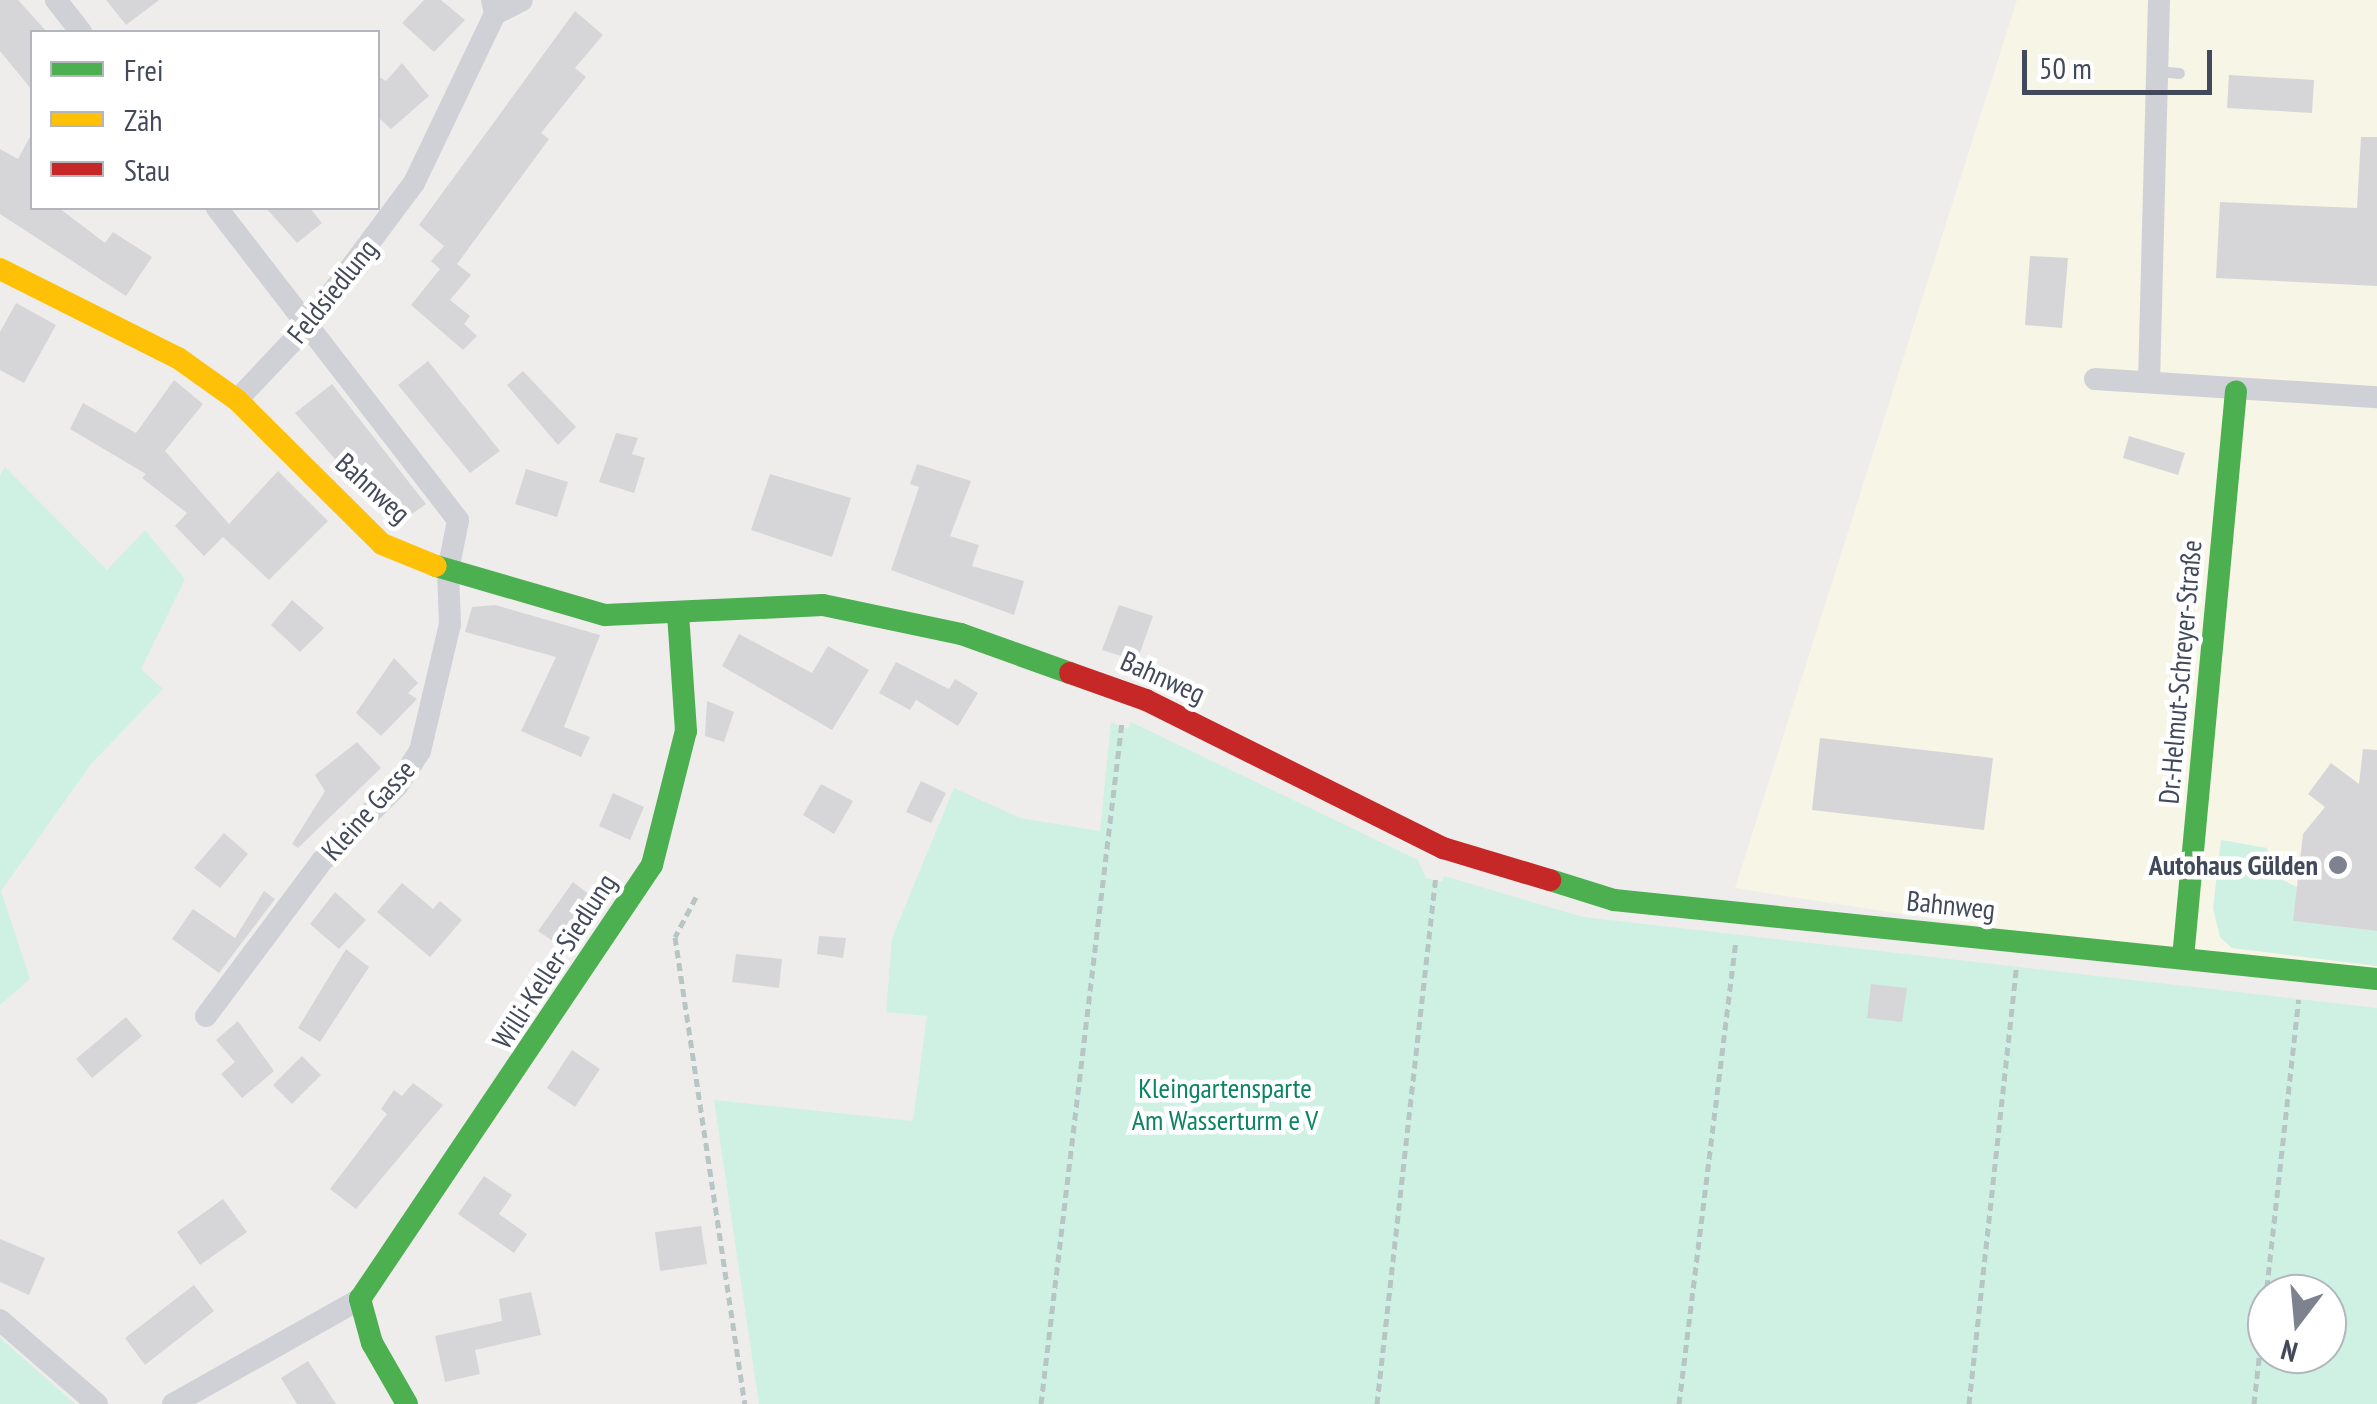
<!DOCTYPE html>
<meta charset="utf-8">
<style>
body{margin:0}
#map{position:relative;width:2377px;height:1404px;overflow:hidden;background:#eeedec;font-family:"PT Sans Narrow",sans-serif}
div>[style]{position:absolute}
.commercial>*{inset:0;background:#f7f5e5}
.green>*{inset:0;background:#cef1e3}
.building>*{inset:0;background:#d6d6d9}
.path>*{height:5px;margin-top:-2.5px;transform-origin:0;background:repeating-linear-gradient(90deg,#b8c5c5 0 8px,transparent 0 13px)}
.lane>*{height:11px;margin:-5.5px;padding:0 5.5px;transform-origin:5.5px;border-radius:5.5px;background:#cfd1d6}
.street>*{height:22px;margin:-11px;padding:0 11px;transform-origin:11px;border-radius:11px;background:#cfd1d6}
.fast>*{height:22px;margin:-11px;padding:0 11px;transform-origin:11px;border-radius:11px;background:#4caf50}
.slow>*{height:22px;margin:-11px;padding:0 11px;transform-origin:11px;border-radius:11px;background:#ffc107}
.jam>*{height:22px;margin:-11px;padding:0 11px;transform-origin:11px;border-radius:11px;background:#c62828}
.dots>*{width:28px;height:28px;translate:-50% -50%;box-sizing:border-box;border:5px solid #fff;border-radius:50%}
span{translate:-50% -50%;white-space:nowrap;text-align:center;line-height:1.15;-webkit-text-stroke:9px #fff;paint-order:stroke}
.street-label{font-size:28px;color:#42495b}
.poi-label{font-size:28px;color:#42495b;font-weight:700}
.right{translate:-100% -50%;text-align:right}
.park-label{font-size:28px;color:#0b8464}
.legend{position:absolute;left:30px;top:30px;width:350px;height:180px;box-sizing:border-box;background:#fff;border:2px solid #b3b6bd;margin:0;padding:12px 18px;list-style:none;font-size:30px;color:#42495b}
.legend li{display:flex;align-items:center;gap:20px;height:50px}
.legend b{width:50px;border:2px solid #b3b6bd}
.north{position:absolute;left:2247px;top:1274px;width:100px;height:100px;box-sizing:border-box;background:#fff;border:2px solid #b3b6bd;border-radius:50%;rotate:196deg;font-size:28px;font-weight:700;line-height:40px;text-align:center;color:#42495b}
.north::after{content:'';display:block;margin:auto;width:35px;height:45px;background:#7e828e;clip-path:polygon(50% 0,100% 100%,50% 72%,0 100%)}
.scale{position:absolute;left:2022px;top:50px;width:190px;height:45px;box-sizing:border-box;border:5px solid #42495b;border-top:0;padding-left:12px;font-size:30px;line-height:35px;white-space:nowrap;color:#42495b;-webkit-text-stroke:8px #fff;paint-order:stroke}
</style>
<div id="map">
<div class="commercial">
<i style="clip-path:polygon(2017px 0,2377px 0,2377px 979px,2183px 958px,1735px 888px)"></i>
</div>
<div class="green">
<i style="clip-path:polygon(5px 467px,107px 570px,145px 530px,185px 579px,141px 669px,163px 689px,91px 764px,1px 891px,30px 979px,0 1005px,0 476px)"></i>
<i style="clip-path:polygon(evenodd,1111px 722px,1128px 729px,1131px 722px,1418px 860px,1426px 878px,1442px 882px,1444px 876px,1583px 917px,2377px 1008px,2377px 1404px,759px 1404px,714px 1100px,913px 1121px,927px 1016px,886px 1012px,892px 938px,954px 788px,1020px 818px,1100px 831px,1111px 722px,2267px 1294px,2327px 1294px,2327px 1354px,2267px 1354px,2267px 1294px)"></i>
<i style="clip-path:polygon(2221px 840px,2267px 848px,2276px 877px,2297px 887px,2294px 921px,2377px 931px,2377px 966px,2232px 948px,2220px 937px,2213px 908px)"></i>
<i style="clip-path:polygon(0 1338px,75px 1404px,0 1404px)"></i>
</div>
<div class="building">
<i style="clip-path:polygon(0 0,18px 0,47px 32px,32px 32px,32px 90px,0 51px)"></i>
<i style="clip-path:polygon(106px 0,159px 0,126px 25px)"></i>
<i style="clip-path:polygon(424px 0,441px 0,465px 20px,434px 52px,402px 23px)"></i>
<i style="clip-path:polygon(575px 11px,603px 35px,575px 68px,586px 77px,541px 133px,549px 139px,457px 264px,471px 275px,450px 300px,470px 316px,464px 324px,477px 336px,463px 350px,411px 305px,440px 269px,431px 261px,444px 246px,419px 225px)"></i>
<i style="clip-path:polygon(402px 63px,429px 96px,391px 129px,378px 117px,378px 76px,386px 81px)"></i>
<i style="clip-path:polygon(2229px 75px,2314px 80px,2312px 113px,2227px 108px)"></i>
<i style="clip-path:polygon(32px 133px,32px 208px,59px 208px,105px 243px,113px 232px,152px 257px,126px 296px,0 214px,0 149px,18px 159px)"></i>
<i style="clip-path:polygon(2361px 137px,2377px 137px,2377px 286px,2216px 278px,2220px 202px,2357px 208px)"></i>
<i style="clip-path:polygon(266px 208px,310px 208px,322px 223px,297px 243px)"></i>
<i style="clip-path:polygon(2030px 256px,2068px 258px,2062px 328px,2025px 325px)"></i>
<i style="clip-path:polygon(16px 303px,56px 325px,24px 383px,0 370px,0 332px)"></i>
<i style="clip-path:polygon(428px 361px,500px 451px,470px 473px,398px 385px)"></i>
<i style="clip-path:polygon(523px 371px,576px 427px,558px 445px,507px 385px)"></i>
<i style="clip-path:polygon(174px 380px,203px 404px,165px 451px,229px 524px,278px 471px,328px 521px,269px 580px,223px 537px,204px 556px,175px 526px,187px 513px,142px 478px,146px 474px,70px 429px,83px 403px,136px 433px)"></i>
<i style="clip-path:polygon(332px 384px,426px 504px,394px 527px,295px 413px)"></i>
<i style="clip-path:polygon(616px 433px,638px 438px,632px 454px,645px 458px,634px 493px,599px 482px)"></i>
<i style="clip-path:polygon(2129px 436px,2185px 453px,2178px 475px,2123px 458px)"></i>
<i style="clip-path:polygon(917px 464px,971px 481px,950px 536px,979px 545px,972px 566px,1024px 581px,1014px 615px,891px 570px,919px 487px,910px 484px)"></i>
<i style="clip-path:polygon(526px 469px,568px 482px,557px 517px,515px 504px)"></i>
<i style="clip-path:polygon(770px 474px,851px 498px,832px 557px,751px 530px)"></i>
<i style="clip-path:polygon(292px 600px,324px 628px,300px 652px,271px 625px)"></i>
<i style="clip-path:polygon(495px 605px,600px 635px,564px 727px,590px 737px,581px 757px,521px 731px,556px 657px,465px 632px,472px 607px)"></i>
<i style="clip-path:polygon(1119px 605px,1153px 616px,1137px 661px,1102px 650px)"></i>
<i style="clip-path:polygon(739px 634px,812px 673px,828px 646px,869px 670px,832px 730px,722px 666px)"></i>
<i style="clip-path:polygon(394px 658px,418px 683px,408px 693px,417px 699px,381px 736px,356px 713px)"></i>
<i style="clip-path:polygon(896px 662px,949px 689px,955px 679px,978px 693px,958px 726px,916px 700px,910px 710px,879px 693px)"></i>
<i style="clip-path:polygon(707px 701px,734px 712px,724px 742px,705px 736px)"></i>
<i style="clip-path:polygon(1820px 738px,1993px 758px,1984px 830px,1812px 810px)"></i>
<i style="clip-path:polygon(357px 742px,381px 768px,298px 848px,292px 844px,325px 791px,315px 775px)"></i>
<i style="clip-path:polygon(2363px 749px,2377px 750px,2377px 931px,2293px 921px,2303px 834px,2325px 807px,2308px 794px,2331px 763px,2359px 784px)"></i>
<i style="clip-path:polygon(921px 781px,946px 793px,931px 823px,906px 812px)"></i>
<i style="clip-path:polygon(821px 784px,853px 801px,834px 834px,803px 815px)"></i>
<i style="clip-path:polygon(613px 793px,644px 807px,630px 840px,599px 826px)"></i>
<i style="clip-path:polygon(224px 833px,248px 854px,220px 888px,194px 868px)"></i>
<i style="clip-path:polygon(573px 882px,599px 902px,566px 950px,538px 931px)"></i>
<i style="clip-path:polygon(402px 883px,433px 909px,440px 901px,462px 920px,430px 957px,377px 912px)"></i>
<i style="clip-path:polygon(264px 891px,275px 899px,219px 973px,172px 939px,193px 909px,235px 938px)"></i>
<i style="clip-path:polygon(335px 892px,366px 920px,339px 949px,310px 924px)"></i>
<i style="clip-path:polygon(819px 936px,846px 938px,843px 958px,817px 954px)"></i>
<i style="clip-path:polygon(346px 949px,369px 967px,320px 1042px,298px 1028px)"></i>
<i style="clip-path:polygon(736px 954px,782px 959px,779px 988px,732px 982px)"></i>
<i style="clip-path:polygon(1871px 984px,1907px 988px,1902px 1022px,1867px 1018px)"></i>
<i style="clip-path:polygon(126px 1017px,142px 1036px,92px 1078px,76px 1059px)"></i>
<i style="clip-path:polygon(238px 1021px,274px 1071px,242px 1098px,221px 1074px,235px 1062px,216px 1040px)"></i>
<i style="clip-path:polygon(572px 1050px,600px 1069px,575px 1107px,547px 1088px)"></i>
<i style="clip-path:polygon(302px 1056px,321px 1075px,292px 1104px,273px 1085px)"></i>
<i style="clip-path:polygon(413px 1083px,443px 1105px,356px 1209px,330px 1189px,387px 1114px,381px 1109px,394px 1090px,402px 1096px)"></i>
<i style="clip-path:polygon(484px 1176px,512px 1195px,499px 1214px,527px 1234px,514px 1253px,458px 1214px)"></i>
<i style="clip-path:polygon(223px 1199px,247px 1232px,200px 1265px,177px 1232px)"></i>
<i style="clip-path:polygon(701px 1226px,707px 1264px,660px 1271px,655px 1232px)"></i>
<i style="clip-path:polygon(0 1239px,45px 1258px,29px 1295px,0 1282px)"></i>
<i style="clip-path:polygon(194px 1285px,214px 1311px,145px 1365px,125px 1338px)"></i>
<i style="clip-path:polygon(531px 1292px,541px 1335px,475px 1350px,480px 1374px,445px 1382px,435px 1336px,502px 1321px,499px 1299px)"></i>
<i style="clip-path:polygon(308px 1361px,316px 1373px,336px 1404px,297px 1404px,281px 1378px)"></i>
</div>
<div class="path">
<i style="left:696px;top:897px;width:45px;rotate:117.7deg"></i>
<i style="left:675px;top:937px;width:472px;rotate:81.5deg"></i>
<i style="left:1041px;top:1404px;width:687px;rotate:-83.23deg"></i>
<i style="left:1377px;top:1404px;width:532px;rotate:-83.64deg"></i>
<i style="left:1679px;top:1404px;width:467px;rotate:-83deg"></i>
<i style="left:1969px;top:1404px;width:438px;rotate:-83.8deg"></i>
<i style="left:2254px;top:1404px;width:407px;rotate:-83.7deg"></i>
</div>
<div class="lane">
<i style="left:2157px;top:71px;width:22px;rotate:5deg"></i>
</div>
<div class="street">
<i style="left:56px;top:0;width:41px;rotate:52deg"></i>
<i style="left:495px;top:14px;width:30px;rotate:-27deg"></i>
<i style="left:2095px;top:379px;width:283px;rotate:3.7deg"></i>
<i style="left:2149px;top:382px;width:382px;rotate:-88.5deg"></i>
<i style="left:237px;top:400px;width:103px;rotate:-46.6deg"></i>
<i style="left:308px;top:325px;width:177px;rotate:-53.3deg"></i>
<i style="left:414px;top:183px;width:187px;rotate:-64.4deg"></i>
<i style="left:495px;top:14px;width:14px;rotate:-102deg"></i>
<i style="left:206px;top:1016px;width:194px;rotate:-53.2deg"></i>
<i style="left:322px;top:861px;width:106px;rotate:-45deg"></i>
<i style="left:397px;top:786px;width:42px;rotate:-56.7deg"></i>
<i style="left:420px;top:751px;width:130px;rotate:-76.7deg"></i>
<i style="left:450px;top:624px;width:53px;rotate:-92.2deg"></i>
<i style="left:448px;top:571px;width:52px;rotate:-78.9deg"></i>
<i style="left:458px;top:520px;width:394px;rotate:-127.7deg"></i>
<i style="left:0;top:1320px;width:128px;rotate:40.9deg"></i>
<i style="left:173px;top:1404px;width:214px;rotate:-29.3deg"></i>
</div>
<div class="fast">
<i style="left:436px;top:566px;width:176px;rotate:16.2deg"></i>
<i style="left:605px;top:615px;width:218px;rotate:-2.6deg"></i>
<i style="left:823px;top:605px;width:141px;rotate:11.9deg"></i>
<i style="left:961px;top:634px;width:116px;rotate:19.7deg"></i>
<i style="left:1550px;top:880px;width:67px;rotate:17.4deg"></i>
<i style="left:1614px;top:900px;width:767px;rotate:5.91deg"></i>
<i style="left:2183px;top:958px;width:569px;rotate:-84.66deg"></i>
<i style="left:407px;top:1404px;width:70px;rotate:-119.8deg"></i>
<i style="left:372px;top:1343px;width:46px;rotate:-105.3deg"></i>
<i style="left:360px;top:1299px;width:523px;rotate:-56.07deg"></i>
<i style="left:652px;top:865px;width:138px;rotate:-75.8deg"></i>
<i style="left:686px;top:731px;width:116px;rotate:-93.9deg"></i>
</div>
<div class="slow">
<i style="left:0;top:269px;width:199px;rotate:26.6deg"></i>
<i style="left:178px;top:358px;width:72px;rotate:35.4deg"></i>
<i style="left:237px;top:400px;width:204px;rotate:44.8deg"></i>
<i style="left:382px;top:544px;width:58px;rotate:22.2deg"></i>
</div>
<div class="jam">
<i style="left:1070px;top:673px;width:81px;rotate:19.6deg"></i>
<i style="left:1146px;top:700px;width:332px;rotate:26.5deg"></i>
<i style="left:1443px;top:848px;width:112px;rotate:16.7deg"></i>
</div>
<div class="dots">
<i style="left:2338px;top:865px;background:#7e828e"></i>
</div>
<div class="street-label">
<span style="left:332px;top:291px;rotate:-51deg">Feldsiedlung</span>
<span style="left:373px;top:488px;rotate:42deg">Bahnweg</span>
<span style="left:2180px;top:672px;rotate:-85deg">Dr.-Helmut-Schreyer-Straße</span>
<span style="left:1163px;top:677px;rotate:24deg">Bahnweg</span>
<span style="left:368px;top:810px;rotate:-48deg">Kleine Gasse</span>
<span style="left:1951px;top:905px;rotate:6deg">Bahnweg</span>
<span style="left:554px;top:961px;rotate:-57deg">Willi-Keller-Siedlung</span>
</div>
<div class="poi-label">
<span class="right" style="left:2318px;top:865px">Autohaus Gülden</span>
</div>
<div class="park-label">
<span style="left:1225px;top:1104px">Kleingartensparte<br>Am Wasserturm e V</span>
</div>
<ul class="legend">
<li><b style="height:12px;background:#4caf50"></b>Frei</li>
<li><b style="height:12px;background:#ffc107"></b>Zäh</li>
<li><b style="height:12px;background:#c62828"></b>Stau</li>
</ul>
<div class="north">N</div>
<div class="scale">50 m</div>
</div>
